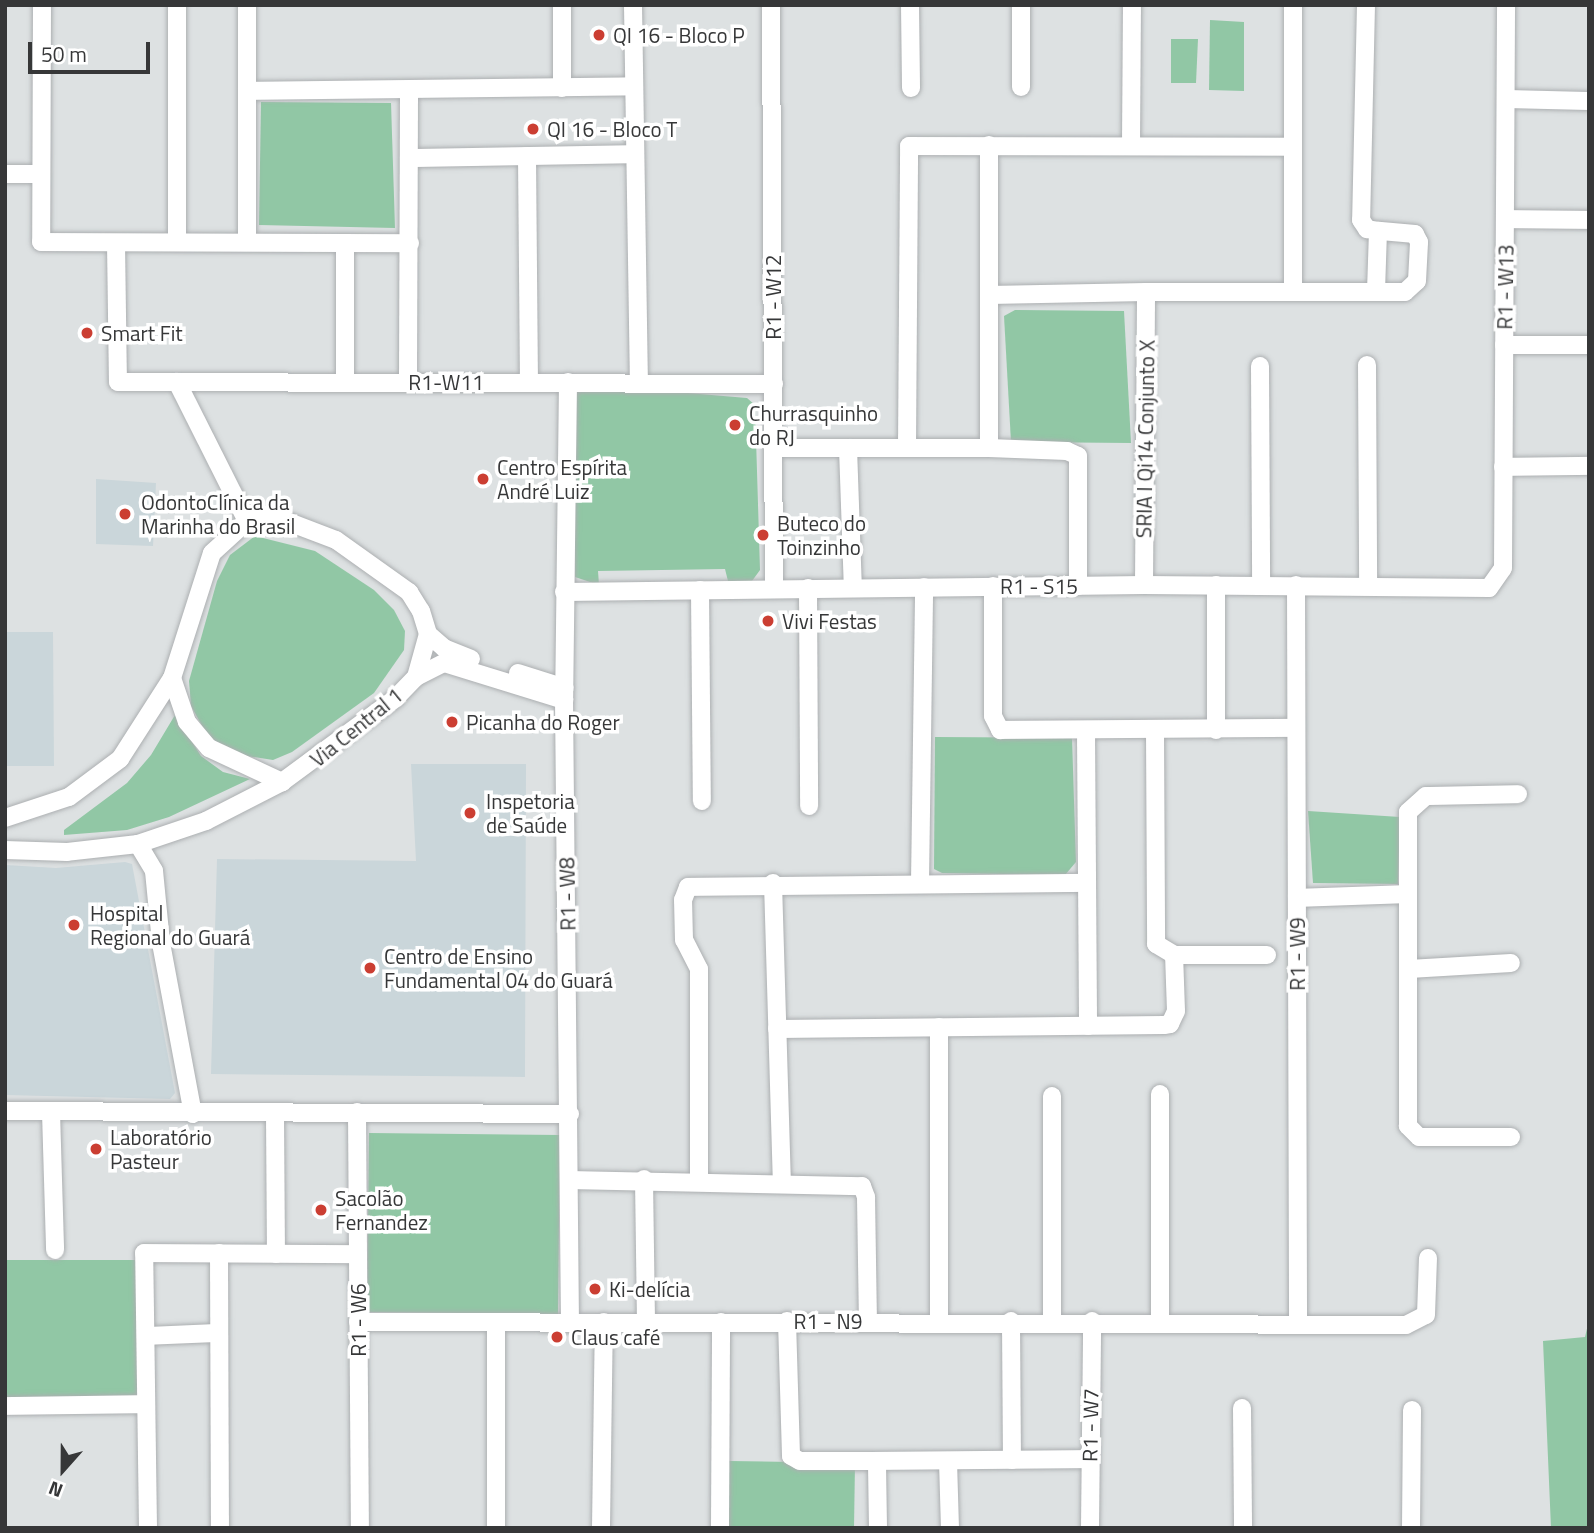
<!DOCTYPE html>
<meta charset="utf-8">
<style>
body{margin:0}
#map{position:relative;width:1594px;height:1533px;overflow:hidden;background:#dde1e2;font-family:"Titillium Web",sans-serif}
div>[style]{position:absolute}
.built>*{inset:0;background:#cad6da}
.green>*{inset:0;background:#91c7a5}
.roads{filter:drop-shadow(0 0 2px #acafb1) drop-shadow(0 0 2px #acafb1)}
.minor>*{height:18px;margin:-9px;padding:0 9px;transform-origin:9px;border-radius:9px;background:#fff}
.dots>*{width:19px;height:19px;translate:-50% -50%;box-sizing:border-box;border:4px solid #fff;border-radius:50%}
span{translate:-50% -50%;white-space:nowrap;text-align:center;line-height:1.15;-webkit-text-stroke:7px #fff;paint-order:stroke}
.poi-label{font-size:21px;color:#363738}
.left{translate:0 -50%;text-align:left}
.street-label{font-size:21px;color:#363738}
.frame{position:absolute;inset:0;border:7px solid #363738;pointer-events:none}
.north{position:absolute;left:28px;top:1435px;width:70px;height:70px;-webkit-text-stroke:5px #fff;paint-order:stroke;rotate:201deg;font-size:19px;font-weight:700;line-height:28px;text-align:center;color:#363738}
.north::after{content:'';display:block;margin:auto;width:24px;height:32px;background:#363738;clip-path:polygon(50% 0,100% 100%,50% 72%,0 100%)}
.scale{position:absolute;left:28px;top:42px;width:122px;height:32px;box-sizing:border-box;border:4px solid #363738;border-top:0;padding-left:9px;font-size:21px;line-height:24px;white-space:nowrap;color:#363738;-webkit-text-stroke:5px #fff;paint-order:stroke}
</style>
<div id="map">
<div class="built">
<i style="clip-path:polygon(96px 479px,156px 483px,153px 546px,96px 544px)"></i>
<i style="clip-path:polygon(5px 632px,53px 632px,54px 766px,5px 766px)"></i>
<i style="clip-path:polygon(411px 764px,526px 764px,525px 1077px,211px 1074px,217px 859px,416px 861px)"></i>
<i style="clip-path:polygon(125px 862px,132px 864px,175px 1093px,170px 1099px,5px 1095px,5px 865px,56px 868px)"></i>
</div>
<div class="green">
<i style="clip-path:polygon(1210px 20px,1244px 22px,1244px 91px,1209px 90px)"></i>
<i style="clip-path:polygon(1171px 39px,1198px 39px,1196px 83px,1171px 83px)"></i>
<i style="clip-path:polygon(261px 102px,391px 103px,395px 228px,259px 225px)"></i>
<i style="clip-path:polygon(1015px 310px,1124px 311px,1131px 443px,1011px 442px,1004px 316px)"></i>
<i style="clip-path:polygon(629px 388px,747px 398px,755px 405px,760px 570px,752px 581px,728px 581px,725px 569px,598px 571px,599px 585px,575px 577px,572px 392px)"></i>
<i style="clip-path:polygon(255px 536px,315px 551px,374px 590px,394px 610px,405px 631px,404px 650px,374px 693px,292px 752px,273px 760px,234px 754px,210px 740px,191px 706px,189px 681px,217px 581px,230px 555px)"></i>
<i style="clip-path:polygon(175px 715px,201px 756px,223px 772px,250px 779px,169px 817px,127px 830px,64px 835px,64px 830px,127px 783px,151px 755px)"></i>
<i style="clip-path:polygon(935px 737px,1072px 738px,1076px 862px,1065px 875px,942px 873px,934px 869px)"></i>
<i style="clip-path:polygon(1308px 811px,1400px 817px,1398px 884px,1313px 883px)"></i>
<i style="clip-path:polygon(369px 1133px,560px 1135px,558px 1314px,367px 1312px)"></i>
<i style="clip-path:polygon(5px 1260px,138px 1260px,139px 1401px,5px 1400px)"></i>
<i style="clip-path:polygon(1589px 1320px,1589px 1528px,1551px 1528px,1543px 1341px,1585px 1337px)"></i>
<i style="clip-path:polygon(729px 1461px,855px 1463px,854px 1528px,729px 1528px)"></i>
</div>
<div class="roads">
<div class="minor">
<i style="left:42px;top:5px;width:237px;rotate:90.2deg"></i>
<i style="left:41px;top:242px;width:369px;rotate:0.2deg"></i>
<i style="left:633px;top:5px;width:377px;rotate:89.1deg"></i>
<i style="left:771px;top:5px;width:583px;rotate:89.71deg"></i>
<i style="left:910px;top:5px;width:83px;rotate:89.3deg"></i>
<i style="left:1021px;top:5px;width:82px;rotate:90deg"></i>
<i style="left:1366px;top:5px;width:215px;rotate:91.3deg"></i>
<i style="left:1361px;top:220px;width:11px;rotate:56deg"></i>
<i style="left:1367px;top:229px;width:11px;rotate:10deg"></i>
<i style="left:562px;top:88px;width:83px;rotate:-90deg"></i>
<i style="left:247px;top:91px;width:386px;rotate:-0.7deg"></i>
<i style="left:1506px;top:99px;width:83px;rotate:1.4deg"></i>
<i style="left:1131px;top:145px;width:140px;rotate:-89.6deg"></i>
<i style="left:1293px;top:147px;width:145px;rotate:90deg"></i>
<i style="left:527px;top:156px;width:226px;rotate:89.5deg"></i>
<i style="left:410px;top:158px;width:224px;rotate:-1deg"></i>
<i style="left:5px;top:174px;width:36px"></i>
<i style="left:1506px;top:219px;width:83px;rotate:0.7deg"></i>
<i style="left:177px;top:242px;width:237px;rotate:-90deg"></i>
<i style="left:247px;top:242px;width:237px;rotate:-90deg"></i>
<i style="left:116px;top:243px;width:139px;rotate:89.2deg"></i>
<i style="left:118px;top:382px;width:656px;rotate:0.17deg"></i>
<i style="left:989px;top:295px;width:157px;rotate:-1.1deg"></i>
<i style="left:1146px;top:292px;width:259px"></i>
<i style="left:1405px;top:292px;width:16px;rotate:-43deg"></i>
<i style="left:1417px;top:281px;width:39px;rotate:-87deg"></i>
<i style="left:1419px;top:242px;width:9px;rotate:-117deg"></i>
<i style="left:1415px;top:234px;width:37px;rotate:-175deg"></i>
<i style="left:1378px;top:231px;width:61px;rotate:91.9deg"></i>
<i style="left:1504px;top:345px;width:85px"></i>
<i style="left:1367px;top:365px;width:220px;rotate:89.7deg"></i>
<i style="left:1260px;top:366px;width:219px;rotate:89.7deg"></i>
<i style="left:177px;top:382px;width:156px;rotate:63.3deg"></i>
<i style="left:345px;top:382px;width:139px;rotate:-90deg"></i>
<i style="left:408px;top:382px;width:292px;rotate:-89.8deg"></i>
<i style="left:568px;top:382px;width:318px;rotate:90.7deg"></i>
<i style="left:564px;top:700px;width:622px;rotate:89.45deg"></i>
<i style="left:774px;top:448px;width:215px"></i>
<i style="left:989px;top:448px;width:303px;rotate:-90deg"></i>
<i style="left:848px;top:448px;width:140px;rotate:88deg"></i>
<i style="left:907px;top:448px;width:302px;rotate:-89.6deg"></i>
<i style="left:909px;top:146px;width:384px;rotate:0.1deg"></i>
<i style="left:1293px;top:147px;width:142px;rotate:-90deg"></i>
<i style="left:989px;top:448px;width:78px;rotate:2.2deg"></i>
<i style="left:1067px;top:451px;width:12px;rotate:24deg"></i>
<i style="left:1078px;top:456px;width:130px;rotate:90deg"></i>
<i style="left:1503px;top:467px;width:86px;rotate:-0.7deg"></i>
<i style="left:1144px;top:585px;width:293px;rotate:-89.6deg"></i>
<i style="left:1216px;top:585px;width:145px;rotate:90deg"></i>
<i style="left:1296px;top:585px;width:739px;rotate:89.84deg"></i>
<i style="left:993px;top:586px;width:130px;rotate:90deg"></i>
<i style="left:993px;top:716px;width:16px;rotate:63deg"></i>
<i style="left:1000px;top:730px;width:296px;rotate:-0.4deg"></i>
<i style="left:808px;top:588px;width:218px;rotate:89.7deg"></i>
<i style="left:700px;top:590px;width:211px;rotate:89.5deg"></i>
<i style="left:564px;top:592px;width:580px;rotate:-0.69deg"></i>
<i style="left:1144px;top:585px;width:345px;rotate:0.5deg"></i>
<i style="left:1489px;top:588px;width:24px;rotate:-55deg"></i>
<i style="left:1503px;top:568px;width:563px;rotate:-89.69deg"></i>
<i style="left:428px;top:634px;width:21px;rotate:41deg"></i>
<i style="left:444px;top:648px;width:29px;rotate:22deg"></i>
<i style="left:518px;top:673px;width:49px;rotate:17.7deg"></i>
<i style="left:416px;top:677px;width:31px;rotate:-27deg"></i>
<i style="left:444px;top:663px;width:126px;rotate:17.1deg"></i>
<i style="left:172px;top:678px;width:46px;rotate:71.2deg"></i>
<i style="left:187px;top:722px;width:34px;rotate:50deg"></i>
<i style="left:209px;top:748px;width:81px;rotate:25deg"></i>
<i style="left:1155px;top:731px;width:213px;rotate:89.7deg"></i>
<i style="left:1156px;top:944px;width:21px;rotate:31deg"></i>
<i style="left:1174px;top:955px;width:93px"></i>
<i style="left:1086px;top:732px;width:294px;rotate:89.6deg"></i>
<i style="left:5px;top:818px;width:67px;rotate:-18.2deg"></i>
<i style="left:69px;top:797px;width:64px;rotate:-36.7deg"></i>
<i style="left:120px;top:759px;width:96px;rotate:-57.3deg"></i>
<i style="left:172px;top:678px;width:131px;rotate:-72.3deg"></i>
<i style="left:212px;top:553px;width:47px;rotate:-42.4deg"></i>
<i style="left:247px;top:521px;width:26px;rotate:-11deg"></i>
<i style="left:273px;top:516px;width:67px;rotate:20.9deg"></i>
<i style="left:336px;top:540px;width:90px;rotate:35.5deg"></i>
<i style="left:409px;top:592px;width:22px;rotate:58deg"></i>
<i style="left:421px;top:611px;width:24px;rotate:73deg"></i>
<i style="left:428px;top:634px;width:45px;rotate:105.6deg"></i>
<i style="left:416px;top:677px;width:29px;rotate:134deg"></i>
<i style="left:396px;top:698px;width:142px;rotate:143.6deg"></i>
<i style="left:282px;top:782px;width:85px;rotate:152.8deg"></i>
<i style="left:206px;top:821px;width:72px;rotate:161.3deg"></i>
<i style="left:138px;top:844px;width:71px;rotate:173.6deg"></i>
<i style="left:67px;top:852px;width:62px;rotate:-178.2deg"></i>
<i style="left:138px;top:844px;width:31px;rotate:59deg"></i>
<i style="left:154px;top:871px;width:72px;rotate:84.4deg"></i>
<i style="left:161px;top:943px;width:174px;rotate:79.4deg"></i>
<i style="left:773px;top:883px;width:298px;rotate:88.3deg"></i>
<i style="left:920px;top:883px;width:296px;rotate:-89.2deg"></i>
<i style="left:1297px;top:898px;width:110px;rotate:-2.1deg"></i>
<i style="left:1409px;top:969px;width:102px;rotate:-3.4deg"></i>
<i style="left:777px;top:1029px;width:387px;rotate:-0.6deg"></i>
<i style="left:1164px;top:1025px;width:6px;rotate:-9deg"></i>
<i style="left:1170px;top:1024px;width:14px;rotate:-65deg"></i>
<i style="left:1176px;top:1011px;width:56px;rotate:-92deg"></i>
<i style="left:5px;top:1111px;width:565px;rotate:0.3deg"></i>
<i style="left:51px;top:1112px;width:138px;rotate:88.3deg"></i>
<i style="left:357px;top:1112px;width:416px;rotate:89.6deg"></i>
<i style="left:275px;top:1114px;width:140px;rotate:89.6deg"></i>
<i style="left:1511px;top:1137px;width:92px;rotate:180deg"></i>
<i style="left:1419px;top:1137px;width:16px;rotate:-135deg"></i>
<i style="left:1408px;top:1126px;width:314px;rotate:-90deg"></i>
<i style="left:1408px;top:812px;width:24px;rotate:-42deg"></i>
<i style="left:1426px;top:796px;width:92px;rotate:-1.2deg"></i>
<i style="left:644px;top:1179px;width:143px;rotate:89.2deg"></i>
<i style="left:569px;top:1180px;width:293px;rotate:1.2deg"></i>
<i style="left:862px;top:1186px;width:12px;rotate:70deg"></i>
<i style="left:866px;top:1197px;width:125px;rotate:89.1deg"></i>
<i style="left:699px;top:1180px;width:211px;rotate:-90deg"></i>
<i style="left:699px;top:969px;width:33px;rotate:-117deg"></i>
<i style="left:684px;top:940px;width:40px;rotate:-91.4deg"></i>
<i style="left:683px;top:900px;width:14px;rotate:-69deg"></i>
<i style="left:688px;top:887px;width:398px;rotate:-0.6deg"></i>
<i style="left:219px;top:1253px;width:275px;rotate:89.8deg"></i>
<i style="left:787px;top:1321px;width:135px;rotate:88.3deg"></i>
<i style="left:791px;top:1456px;width:10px;rotate:29deg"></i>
<i style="left:800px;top:1461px;width:77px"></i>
<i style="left:1011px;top:1321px;width:139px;rotate:89.6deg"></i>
<i style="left:1052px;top:1321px;width:225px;rotate:-90deg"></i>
<i style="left:358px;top:1322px;width:1048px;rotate:0.16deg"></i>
<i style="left:1406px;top:1325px;width:22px;rotate:-27deg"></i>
<i style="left:1426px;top:1315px;width:57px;rotate:-88deg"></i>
<i style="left:939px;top:1322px;width:295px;rotate:-90deg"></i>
<i style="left:1160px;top:1322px;width:228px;rotate:-90deg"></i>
<i style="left:146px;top:1336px;width:73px;rotate:-2.4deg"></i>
<i style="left:5px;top:1406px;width:141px;rotate:-0.8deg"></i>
<i style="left:1242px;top:1408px;width:120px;rotate:89.5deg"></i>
<i style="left:948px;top:1461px;width:67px;rotate:88.3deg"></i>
<i style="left:148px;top:1528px;width:275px;rotate:-90.8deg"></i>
<i style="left:144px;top:1253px;width:214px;rotate:0.3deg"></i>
<i style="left:496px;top:1528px;width:206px;rotate:-90deg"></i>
<i style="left:601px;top:1528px;width:206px;rotate:-89.2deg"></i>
<i style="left:720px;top:1528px;width:206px;rotate:-89.7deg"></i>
<i style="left:878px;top:1528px;width:67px;rotate:-90.9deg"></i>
<i style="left:877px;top:1461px;width:212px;rotate:-0.5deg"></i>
<i style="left:1090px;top:1528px;width:207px;rotate:-89.4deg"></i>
<i style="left:1411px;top:1528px;width:118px;rotate:-89.5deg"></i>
</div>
</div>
<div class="dots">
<i style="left:599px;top:35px;background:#cb3e32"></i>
<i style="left:533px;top:129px;background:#cb3e32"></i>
<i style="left:87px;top:333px;background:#cb3e32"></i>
<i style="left:735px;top:425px;background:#cb3e32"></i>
<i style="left:483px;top:479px;background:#cb3e32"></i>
<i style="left:125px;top:514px;background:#cb3e32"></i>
<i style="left:763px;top:535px;background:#cb3e32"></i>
<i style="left:768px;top:621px;background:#cb3e32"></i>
<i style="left:452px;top:722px;background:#cb3e32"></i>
<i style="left:470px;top:813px;background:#cb3e32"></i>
<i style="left:74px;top:925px;background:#cb3e32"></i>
<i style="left:370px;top:968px;background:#cb3e32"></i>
<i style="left:96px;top:1149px;background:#cb3e32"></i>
<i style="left:321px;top:1210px;background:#cb3e32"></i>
<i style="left:595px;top:1289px;background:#cb3e32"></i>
<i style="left:557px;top:1337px;background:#cb3e32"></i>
</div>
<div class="poi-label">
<span class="left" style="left:613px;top:35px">QI 16 - Bloco P</span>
<span class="left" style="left:547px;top:129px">QI 16 - Bloco T</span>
<span class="left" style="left:101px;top:333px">Smart Fit</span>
<span class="left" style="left:749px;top:425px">Churrasquinho<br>do RJ</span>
<span class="left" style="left:497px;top:479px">Centro Espírita<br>André Luiz</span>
<span class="left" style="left:141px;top:514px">OdontoClínica da<br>Marinha do Brasil</span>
<span class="left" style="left:777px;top:535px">Buteco do<br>Toinzinho</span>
<span class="left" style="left:782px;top:621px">Vivi Festas</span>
<span class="left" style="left:466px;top:722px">Picanha do Roger</span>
<span class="left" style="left:486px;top:813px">Inspetoria<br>de Saúde</span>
<span class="left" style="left:90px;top:925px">Hospital<br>Regional do Guará</span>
<span class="left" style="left:384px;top:968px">Centro de Ensino<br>Fundamental 04 do Guará</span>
<span class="left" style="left:110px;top:1149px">Laboratório<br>Pasteur</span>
<span class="left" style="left:335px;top:1210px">Sacolão<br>Fernandez</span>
<span class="left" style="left:609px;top:1289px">Ki-delícia</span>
<span class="left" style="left:571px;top:1337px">Claus café</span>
</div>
<div class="street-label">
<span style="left:1505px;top:287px;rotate:-89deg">R1 - W13</span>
<span style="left:773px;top:297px;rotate:-90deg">R1 - W12</span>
<span style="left:446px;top:382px">R1-W11</span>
<span style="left:1145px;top:439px;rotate:-89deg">SRIA I Qi14 Conjunto X</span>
<span style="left:1039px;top:586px">R1 - S15</span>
<span style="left:356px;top:727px;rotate:-39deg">Via Central 1</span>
<span style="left:567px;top:894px;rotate:-91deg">R1 - W8</span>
<span style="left:1297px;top:954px;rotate:-90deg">R1 - W9</span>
<span style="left:358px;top:1320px;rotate:-90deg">R1 - W6</span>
<span style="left:828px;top:1321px">R1 - N9</span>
<span style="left:1090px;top:1425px;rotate:-89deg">R1 - W7</span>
</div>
<div class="frame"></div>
<div class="north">N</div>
<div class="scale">50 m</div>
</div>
